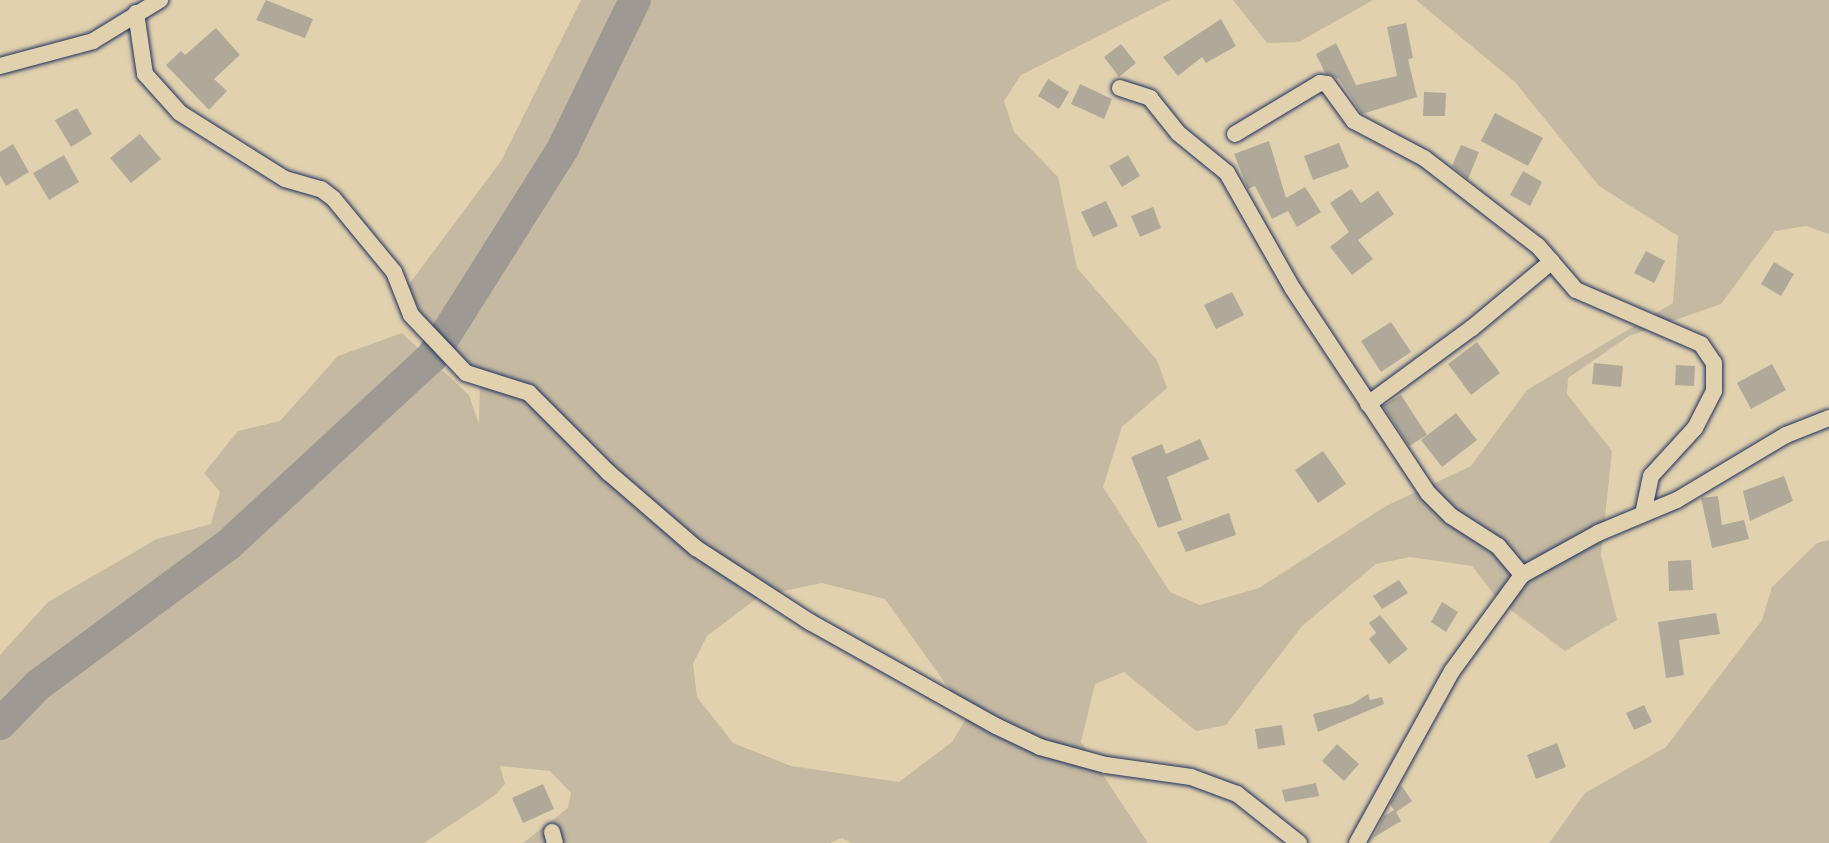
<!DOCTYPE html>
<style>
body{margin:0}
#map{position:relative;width:1829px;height:843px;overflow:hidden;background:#e2d1ae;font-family:"Playpen Sans",sans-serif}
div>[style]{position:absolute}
.green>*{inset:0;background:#c5b9a2}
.river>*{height:32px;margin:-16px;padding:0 16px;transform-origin:16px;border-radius:16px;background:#9e9993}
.building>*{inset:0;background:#b0a99a}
.roads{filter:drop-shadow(0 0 2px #1b2f5e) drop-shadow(0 0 2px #1b2f5e)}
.minor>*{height:16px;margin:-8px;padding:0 8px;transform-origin:8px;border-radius:8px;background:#e2d1ae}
span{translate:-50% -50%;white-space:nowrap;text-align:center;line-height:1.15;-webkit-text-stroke:7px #e2d1ae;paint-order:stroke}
</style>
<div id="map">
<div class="green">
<i style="clip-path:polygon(evenodd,581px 0,1170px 0,1021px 75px,1004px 101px,1014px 132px,1058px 177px,1077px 268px,1157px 360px,1167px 388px,1122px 427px,1103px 487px,1170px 592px,1200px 605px,1259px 588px,1386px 506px,1471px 466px,1527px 390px,1673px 303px,1678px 236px,1599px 186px,1515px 82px,1416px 0,1829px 0,1829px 234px,1806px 226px,1775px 231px,1721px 304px,1629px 336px,1568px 378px,1567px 394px,1612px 451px,1601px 555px,1617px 620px,1565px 651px,1500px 602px,1472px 566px,1410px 557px,1376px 564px,1302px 626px,1226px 725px,1196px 731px,1124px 672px,1095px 684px,1081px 742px,1148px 843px,851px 843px,842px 838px,830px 843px,523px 843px,568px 808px,571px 793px,550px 771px,500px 766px,505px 784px,495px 795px,424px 843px,0 843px,0 655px,48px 602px,157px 539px,211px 524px,220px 492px,204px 473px,238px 431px,280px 421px,338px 356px,402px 333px,469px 395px,479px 424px,480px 381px,433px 333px,407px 287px,501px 161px,581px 0,822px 583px,885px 599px,968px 715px,952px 742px,899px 782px,791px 766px,733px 743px,697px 697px,693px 664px,707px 636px,760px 596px,822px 583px)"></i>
<i style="clip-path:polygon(1233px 0,1373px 0,1299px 42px,1267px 43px)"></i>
<i style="clip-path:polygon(1829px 540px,1829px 843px,1549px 843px,1585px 793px,1666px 747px,1762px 620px,1772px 587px,1817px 543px)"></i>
</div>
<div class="river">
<i style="left:0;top:724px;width:54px;rotate:-45.7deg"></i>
<i style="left:38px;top:685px;width:236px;rotate:-36.4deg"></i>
<i style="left:228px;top:545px;width:276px;rotate:-42.7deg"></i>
<i style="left:431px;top:358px;width:248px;rotate:-57.8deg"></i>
<i style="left:563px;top:148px;width:165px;rotate:-64.1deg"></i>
</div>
<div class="building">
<i style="clip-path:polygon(266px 0,313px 19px,305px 38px,256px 20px)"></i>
<i style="clip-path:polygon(1221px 19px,1236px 46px,1206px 63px,1202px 57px,1178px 76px,1163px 57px)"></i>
<i style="clip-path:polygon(1406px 23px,1413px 58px,1408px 59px,1417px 97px,1362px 114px,1339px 79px,1325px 73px,1316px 54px,1336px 43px,1356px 85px,1397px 76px,1387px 27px)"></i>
<i style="clip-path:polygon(216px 28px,240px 55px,214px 79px,227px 91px,209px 110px,166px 65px,181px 51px,185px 55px)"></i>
<i style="clip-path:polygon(1121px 44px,1136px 63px,1119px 77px,1104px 57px)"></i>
<i style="clip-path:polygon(1048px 79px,1069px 92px,1059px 109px,1038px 96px)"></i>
<i style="clip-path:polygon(1080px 84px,1112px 99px,1104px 119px,1071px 104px)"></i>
<i style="clip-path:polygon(1424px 92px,1446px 93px,1445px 116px,1423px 116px)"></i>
<i style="clip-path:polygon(77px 108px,92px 134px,71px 147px,55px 120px)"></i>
<i style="clip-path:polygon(1495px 113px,1543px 138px,1528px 166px,1481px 141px)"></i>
<i style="clip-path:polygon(140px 134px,161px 159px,131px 183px,110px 158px)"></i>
<i style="clip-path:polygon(1269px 141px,1286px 198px,1305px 187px,1321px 212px,1297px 227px,1288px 211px,1272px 219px,1255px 186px,1248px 189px,1234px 154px)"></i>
<i style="clip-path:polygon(1339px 143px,1349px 167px,1313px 180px,1304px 156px)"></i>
<i style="clip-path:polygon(13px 144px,29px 172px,6px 186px,0 175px,0 152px)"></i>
<i style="clip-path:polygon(1461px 145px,1479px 152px,1468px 179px,1452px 166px)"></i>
<i style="clip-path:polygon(64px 155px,79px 182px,49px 200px,33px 173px)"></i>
<i style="clip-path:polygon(1128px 155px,1140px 176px,1122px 187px,1109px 166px)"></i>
<i style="clip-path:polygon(1523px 171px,1542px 182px,1530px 206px,1510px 195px)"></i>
<i style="clip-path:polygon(1351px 189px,1361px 203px,1378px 191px,1394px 214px,1358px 240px,1373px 259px,1352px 275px,1330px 247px,1349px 232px,1330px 203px)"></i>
<i style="clip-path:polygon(1106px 201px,1118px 226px,1093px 237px,1081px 212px)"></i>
<i style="clip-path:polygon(1153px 207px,1161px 228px,1140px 237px,1131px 216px)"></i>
<i style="clip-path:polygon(1646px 251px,1665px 261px,1654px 283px,1634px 273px)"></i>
<i style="clip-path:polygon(1774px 262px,1794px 274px,1781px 296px,1761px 284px)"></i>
<i style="clip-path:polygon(1232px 292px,1244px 315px,1216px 329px,1204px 305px)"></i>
<i style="clip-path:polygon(1391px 322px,1411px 352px,1381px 372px,1361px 341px)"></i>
<i style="clip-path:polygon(1477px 342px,1500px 373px,1471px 395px,1448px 364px)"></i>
<i style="clip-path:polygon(1594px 363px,1623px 366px,1621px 387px,1592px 384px)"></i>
<i style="clip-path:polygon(1772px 364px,1786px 390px,1751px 409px,1737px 383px)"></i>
<i style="clip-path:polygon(1676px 365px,1695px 366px,1694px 386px,1675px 385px)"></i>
<i style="clip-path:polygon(1401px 395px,1427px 435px,1409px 446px,1383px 406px)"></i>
<i style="clip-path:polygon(1456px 413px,1477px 440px,1442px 467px,1421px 440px)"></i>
<i style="clip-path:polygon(1200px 439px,1209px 459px,1167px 477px,1182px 520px,1158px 528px,1131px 457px,1162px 444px,1166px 454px)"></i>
<i style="clip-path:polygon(1323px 451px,1346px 484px,1318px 503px,1295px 470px)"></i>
<i style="clip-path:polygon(1784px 476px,1793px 501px,1750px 521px,1743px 491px)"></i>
<i style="clip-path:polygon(1718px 496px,1722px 525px,1744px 520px,1749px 539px,1712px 548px,1701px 498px)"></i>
<i style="clip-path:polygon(1229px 513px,1236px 535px,1186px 552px,1177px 532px)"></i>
<i style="clip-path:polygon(1691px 560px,1693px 590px,1669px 591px,1668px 561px)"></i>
<i style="clip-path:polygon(1399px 580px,1408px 593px,1382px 609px,1373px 596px)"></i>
<i style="clip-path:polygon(1442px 602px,1458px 612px,1446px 632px,1431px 622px)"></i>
<i style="clip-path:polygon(1716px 613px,1720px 634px,1679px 640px,1684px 675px,1666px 678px,1658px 622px)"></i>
<i style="clip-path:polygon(1380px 615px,1408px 649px,1389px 664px,1369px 639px,1376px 633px,1369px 623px)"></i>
<i style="clip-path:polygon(1368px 694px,1370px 700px,1382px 697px,1384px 704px,1318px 732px,1313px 714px,1352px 704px)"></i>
<i style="clip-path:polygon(1644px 705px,1652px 722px,1634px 730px,1626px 713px)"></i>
<i style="clip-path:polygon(1282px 725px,1285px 745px,1258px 749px,1255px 729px)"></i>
<i style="clip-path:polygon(1557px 743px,1566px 767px,1536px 779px,1527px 755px)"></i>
<i style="clip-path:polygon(1337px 744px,1359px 764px,1344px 781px,1322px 761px)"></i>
<i style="clip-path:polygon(1316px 783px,1319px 796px,1285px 802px,1282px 790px)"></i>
<i style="clip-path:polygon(543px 784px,554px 809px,523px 823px,512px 798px)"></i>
<i style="clip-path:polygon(1401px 785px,1412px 801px,1396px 812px,1401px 821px,1373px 838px,1384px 816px,1394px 810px,1390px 804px)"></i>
</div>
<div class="roads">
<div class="minor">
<i style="left:136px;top:13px;width:62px;rotate:81.6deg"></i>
<i style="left:145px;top:74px;width:52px;rotate:48.1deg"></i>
<i style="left:180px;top:113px;width:124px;rotate:32.2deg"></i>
<i style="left:285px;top:179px;width:37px;rotate:16deg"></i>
<i style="left:321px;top:189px;width:15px;rotate:37deg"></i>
<i style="left:333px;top:198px;width:96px;rotate:50.5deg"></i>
<i style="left:394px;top:272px;width:46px;rotate:68.4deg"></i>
<i style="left:411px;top:315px;width:80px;rotate:46.5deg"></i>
<i style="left:466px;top:373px;width:66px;rotate:17.6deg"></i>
<i style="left:529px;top:393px;width:113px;rotate:45deg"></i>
<i style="left:609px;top:473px;width:115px;rotate:40.8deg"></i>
<i style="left:696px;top:548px;width:136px;rotate:33deg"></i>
<i style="left:810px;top:622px;width:213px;rotate:29.2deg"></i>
<i style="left:996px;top:726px;width:49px;rotate:25.5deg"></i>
<i style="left:1040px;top:747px;width:68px;rotate:15.3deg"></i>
<i style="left:1106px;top:765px;width:86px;rotate:8deg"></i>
<i style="left:1191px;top:777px;width:49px;rotate:20.3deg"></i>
<i style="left:1237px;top:794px;width:79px;rotate:38.3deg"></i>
<i style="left:0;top:66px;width:96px;rotate:-15deg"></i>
<i style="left:93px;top:41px;width:79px;rotate:-31.5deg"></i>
<i style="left:1120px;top:88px;width:32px;rotate:18deg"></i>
<i style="left:1150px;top:98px;width:45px;rotate:51.3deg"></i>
<i style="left:1178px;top:133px;width:63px;rotate:39.2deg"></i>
<i style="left:1227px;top:173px;width:133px;rotate:60.4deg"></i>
<i style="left:1293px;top:289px;width:245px;rotate:56.5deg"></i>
<i style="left:1428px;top:493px;width:33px;rotate:45deg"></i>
<i style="left:1451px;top:516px;width:56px;rotate:32.6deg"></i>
<i style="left:1498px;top:546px;width:38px;rotate:50deg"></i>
<i style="left:1235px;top:134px;width:99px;rotate:-31deg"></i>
<i style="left:1320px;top:83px;width:7px;rotate:8deg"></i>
<i style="left:1327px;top:84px;width:46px;rotate:53.9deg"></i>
<i style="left:1354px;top:121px;width:79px;rotate:27.9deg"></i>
<i style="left:1424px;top:158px;width:144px;rotate:37.7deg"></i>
<i style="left:1538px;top:246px;width:58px;rotate:49.2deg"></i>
<i style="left:1576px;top:290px;width:136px;rotate:23.4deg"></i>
<i style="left:1701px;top:344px;width:23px;rotate:56deg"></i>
<i style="left:1714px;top:363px;width:28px;rotate:90deg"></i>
<i style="left:1714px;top:391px;width:42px;rotate:117.2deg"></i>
<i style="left:1695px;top:428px;width:65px;rotate:132.5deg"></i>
<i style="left:1651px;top:476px;width:39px;rotate:102deg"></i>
<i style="left:1368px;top:404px;width:129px;rotate:-36.2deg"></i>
<i style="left:1472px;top:328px;width:104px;rotate:-39.9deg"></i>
<i style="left:552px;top:832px;width:11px;rotate:75deg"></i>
<i style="left:1357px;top:843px;width:196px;rotate:-61.1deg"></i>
<i style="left:1452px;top:671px;width:119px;rotate:-53.9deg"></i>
<i style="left:1522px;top:575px;width:87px;rotate:-28.9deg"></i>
<i style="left:1598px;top:533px;width:86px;rotate:-22.7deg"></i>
<i style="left:1677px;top:500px;width:127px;rotate:-30.8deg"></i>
<i style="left:1786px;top:435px;width:46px;rotate:-21.6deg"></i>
</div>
</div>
</div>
